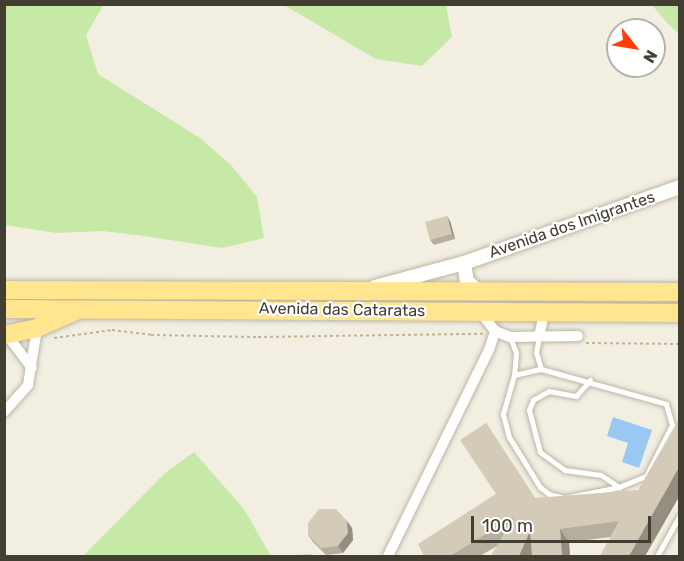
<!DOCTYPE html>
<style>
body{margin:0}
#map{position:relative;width:684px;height:561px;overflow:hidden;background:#f2eee2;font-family:Rubik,sans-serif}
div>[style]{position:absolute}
.green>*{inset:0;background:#c7e9a8}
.water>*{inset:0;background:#99c9f3}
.path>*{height:2px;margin-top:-1px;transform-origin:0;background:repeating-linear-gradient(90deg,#c0b395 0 3px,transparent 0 6px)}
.roads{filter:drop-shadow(0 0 2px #bdb6a4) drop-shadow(0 0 2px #bdb6a4)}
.service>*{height:5px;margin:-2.5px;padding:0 2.5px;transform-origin:2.5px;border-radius:2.5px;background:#fff}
.minor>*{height:10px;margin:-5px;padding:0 5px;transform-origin:5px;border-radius:5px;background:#fff}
.tertiary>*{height:14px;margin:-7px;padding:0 7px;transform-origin:7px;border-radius:7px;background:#fff}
.primary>*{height:18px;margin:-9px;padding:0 9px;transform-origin:9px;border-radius:9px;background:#ffe58d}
.wall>*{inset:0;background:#b5ae9d}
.shaded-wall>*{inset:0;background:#948d80}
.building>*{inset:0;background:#d3cab7}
span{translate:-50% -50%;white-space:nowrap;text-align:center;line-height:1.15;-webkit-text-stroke:4.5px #fff;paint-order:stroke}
.street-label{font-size:16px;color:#433e32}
.frame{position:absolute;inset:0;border:6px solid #433e32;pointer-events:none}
.north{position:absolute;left:606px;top:18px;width:60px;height:60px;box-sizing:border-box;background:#fff;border:2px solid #b4b2ad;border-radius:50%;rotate:121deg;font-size:16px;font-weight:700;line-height:24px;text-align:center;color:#433e32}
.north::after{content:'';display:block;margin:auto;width:21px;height:27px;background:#ff3e0b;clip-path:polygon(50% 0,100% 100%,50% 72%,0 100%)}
.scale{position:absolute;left:471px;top:516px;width:180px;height:27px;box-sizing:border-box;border:3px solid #433e32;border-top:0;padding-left:8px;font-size:18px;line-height:21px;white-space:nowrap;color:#433e32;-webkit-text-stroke:4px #fff;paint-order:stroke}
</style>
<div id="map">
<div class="green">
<i style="clip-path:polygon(104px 4px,86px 35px,98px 74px,200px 138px,231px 165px,257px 197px,264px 238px,222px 248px,144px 236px,103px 231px,57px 233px,5px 225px,5px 5px)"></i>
<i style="clip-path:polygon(284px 5px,446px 5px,452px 37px,422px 66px,376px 59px)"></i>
<i style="clip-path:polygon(652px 5px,679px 5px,679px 34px,668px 24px)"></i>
<i style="clip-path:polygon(194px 452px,244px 509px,271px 556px,83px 556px,165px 473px)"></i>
</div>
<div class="water">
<i style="clip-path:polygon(613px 417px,652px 430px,639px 468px,622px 462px,628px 443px,607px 436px)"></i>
</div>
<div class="path">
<i style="left:54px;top:338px;width:59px;rotate:-7.9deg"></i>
<i style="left:112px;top:330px;width:39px;rotate:7deg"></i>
<i style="left:151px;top:335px;width:107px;rotate:1.1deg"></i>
<i style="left:258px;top:337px;width:225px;rotate:-0.8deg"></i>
<i style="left:586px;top:343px;width:94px;rotate:0.6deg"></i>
</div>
<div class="roads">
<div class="service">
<i style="left:510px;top:337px;width:17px;rotate:69deg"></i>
<i style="left:516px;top:353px;width:22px;rotate:95deg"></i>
<i style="left:539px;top:337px;width:15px;rotate:101deg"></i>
<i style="left:536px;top:352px;width:18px;rotate:74deg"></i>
<i style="left:541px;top:369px;width:130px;rotate:15.6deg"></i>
<i style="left:666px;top:404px;width:22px;rotate:74deg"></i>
<i style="left:672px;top:425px;width:57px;rotate:117deg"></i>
<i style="left:646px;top:476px;width:29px;rotate:158deg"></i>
<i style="left:619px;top:487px;width:56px;rotate:168.7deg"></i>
<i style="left:564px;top:498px;width:16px;rotate:-165deg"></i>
<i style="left:549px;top:494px;width:11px;rotate:-142deg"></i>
<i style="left:540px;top:487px;width:59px;rotate:-121.8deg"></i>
<i style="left:509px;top:437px;width:24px;rotate:-105deg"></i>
<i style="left:503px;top:414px;width:41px;rotate:-74.2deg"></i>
<i style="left:514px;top:375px;width:28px;rotate:-13deg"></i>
<i style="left:590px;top:380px;width:21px;rotate:131deg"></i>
<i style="left:576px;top:396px;width:27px;rotate:-170deg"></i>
<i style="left:549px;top:391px;width:18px;rotate:151deg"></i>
<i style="left:533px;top:400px;width:11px;rotate:112deg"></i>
<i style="left:529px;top:410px;width:43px;rotate:75.3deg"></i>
<i style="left:540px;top:452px;width:31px;rotate:36deg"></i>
<i style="left:565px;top:470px;width:36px;rotate:8deg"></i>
<i style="left:601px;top:475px;width:22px;rotate:34deg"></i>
<i style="left:657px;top:556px;width:47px;rotate:-60.7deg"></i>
</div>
<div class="minor">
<i style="left:481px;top:313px;width:23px;rotate:52deg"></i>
<i style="left:495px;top:331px;width:16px;rotate:22deg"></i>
<i style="left:510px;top:337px;width:68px;rotate:-0.8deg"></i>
<i style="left:7px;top:335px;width:41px;rotate:52.9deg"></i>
<i style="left:539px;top:337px;width:24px;rotate:-78deg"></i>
<i style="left:4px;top:412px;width:36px;rotate:-48deg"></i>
<i style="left:28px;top:385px;width:58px;rotate:-81deg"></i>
<i style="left:388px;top:556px;width:229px;rotate:-63.9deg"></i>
<i style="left:489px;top:350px;width:20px;rotate:-72deg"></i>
</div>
<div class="tertiary">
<i style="left:464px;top:263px;width:18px;rotate:81deg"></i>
<i style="left:467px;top:281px;width:18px;rotate:43deg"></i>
<i style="left:375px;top:287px;width:92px;rotate:-15.1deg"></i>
<i style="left:464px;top:263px;width:229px;rotate:-19.4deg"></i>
</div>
<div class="primary">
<i style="left:4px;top:290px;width:676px;rotate:0.17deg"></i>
<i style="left:4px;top:309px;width:676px;rotate:0.34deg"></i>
<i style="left:4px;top:335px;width:34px;rotate:-12deg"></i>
<i style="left:37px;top:328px;width:43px;rotate:-23.6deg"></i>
</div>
</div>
<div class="wall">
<i style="clip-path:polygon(450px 221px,455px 239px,434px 245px,430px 240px)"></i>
<i style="clip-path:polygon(486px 423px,535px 498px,680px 495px,645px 556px,600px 556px,611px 537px,569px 542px,570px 556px,491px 556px,497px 546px,480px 556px,424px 556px,496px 494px)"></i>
<i style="clip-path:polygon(352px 528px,353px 540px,343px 553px,326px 555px,313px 542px,308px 535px)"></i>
</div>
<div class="shaded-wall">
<i style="clip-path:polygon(447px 216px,450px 221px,455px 239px,452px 234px)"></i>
<i style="clip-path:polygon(680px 465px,680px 495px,645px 556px,629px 556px)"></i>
<i style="clip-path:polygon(347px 521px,352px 528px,353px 540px,343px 553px,338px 546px)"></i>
<i style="clip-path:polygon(560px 529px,569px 542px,570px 556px,562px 556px)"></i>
<i style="clip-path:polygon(530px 531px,534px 556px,519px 556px)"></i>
</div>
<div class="building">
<i style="clip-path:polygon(447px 216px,452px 234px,430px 240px,425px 222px)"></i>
<i style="clip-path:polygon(680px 417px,680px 465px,629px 556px,600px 556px,619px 521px,560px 529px,562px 556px,532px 556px,530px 531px,519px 556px,491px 556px,514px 517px,450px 556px,424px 556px,418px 544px,496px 494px,460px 440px,486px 423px,535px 498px,638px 490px)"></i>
<i style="clip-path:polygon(319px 509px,336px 509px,347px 521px,348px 533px,338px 546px,321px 548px,308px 535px,308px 523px)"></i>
<i style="clip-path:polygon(312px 554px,314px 556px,293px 556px,295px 555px)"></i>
</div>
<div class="street-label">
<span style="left:572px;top:225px;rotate:-19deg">Avenida dos Imigrantes</span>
<span style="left:342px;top:310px;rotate:1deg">Avenida das Cataratas</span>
</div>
<div class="frame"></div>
<div class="north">N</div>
<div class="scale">100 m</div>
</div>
